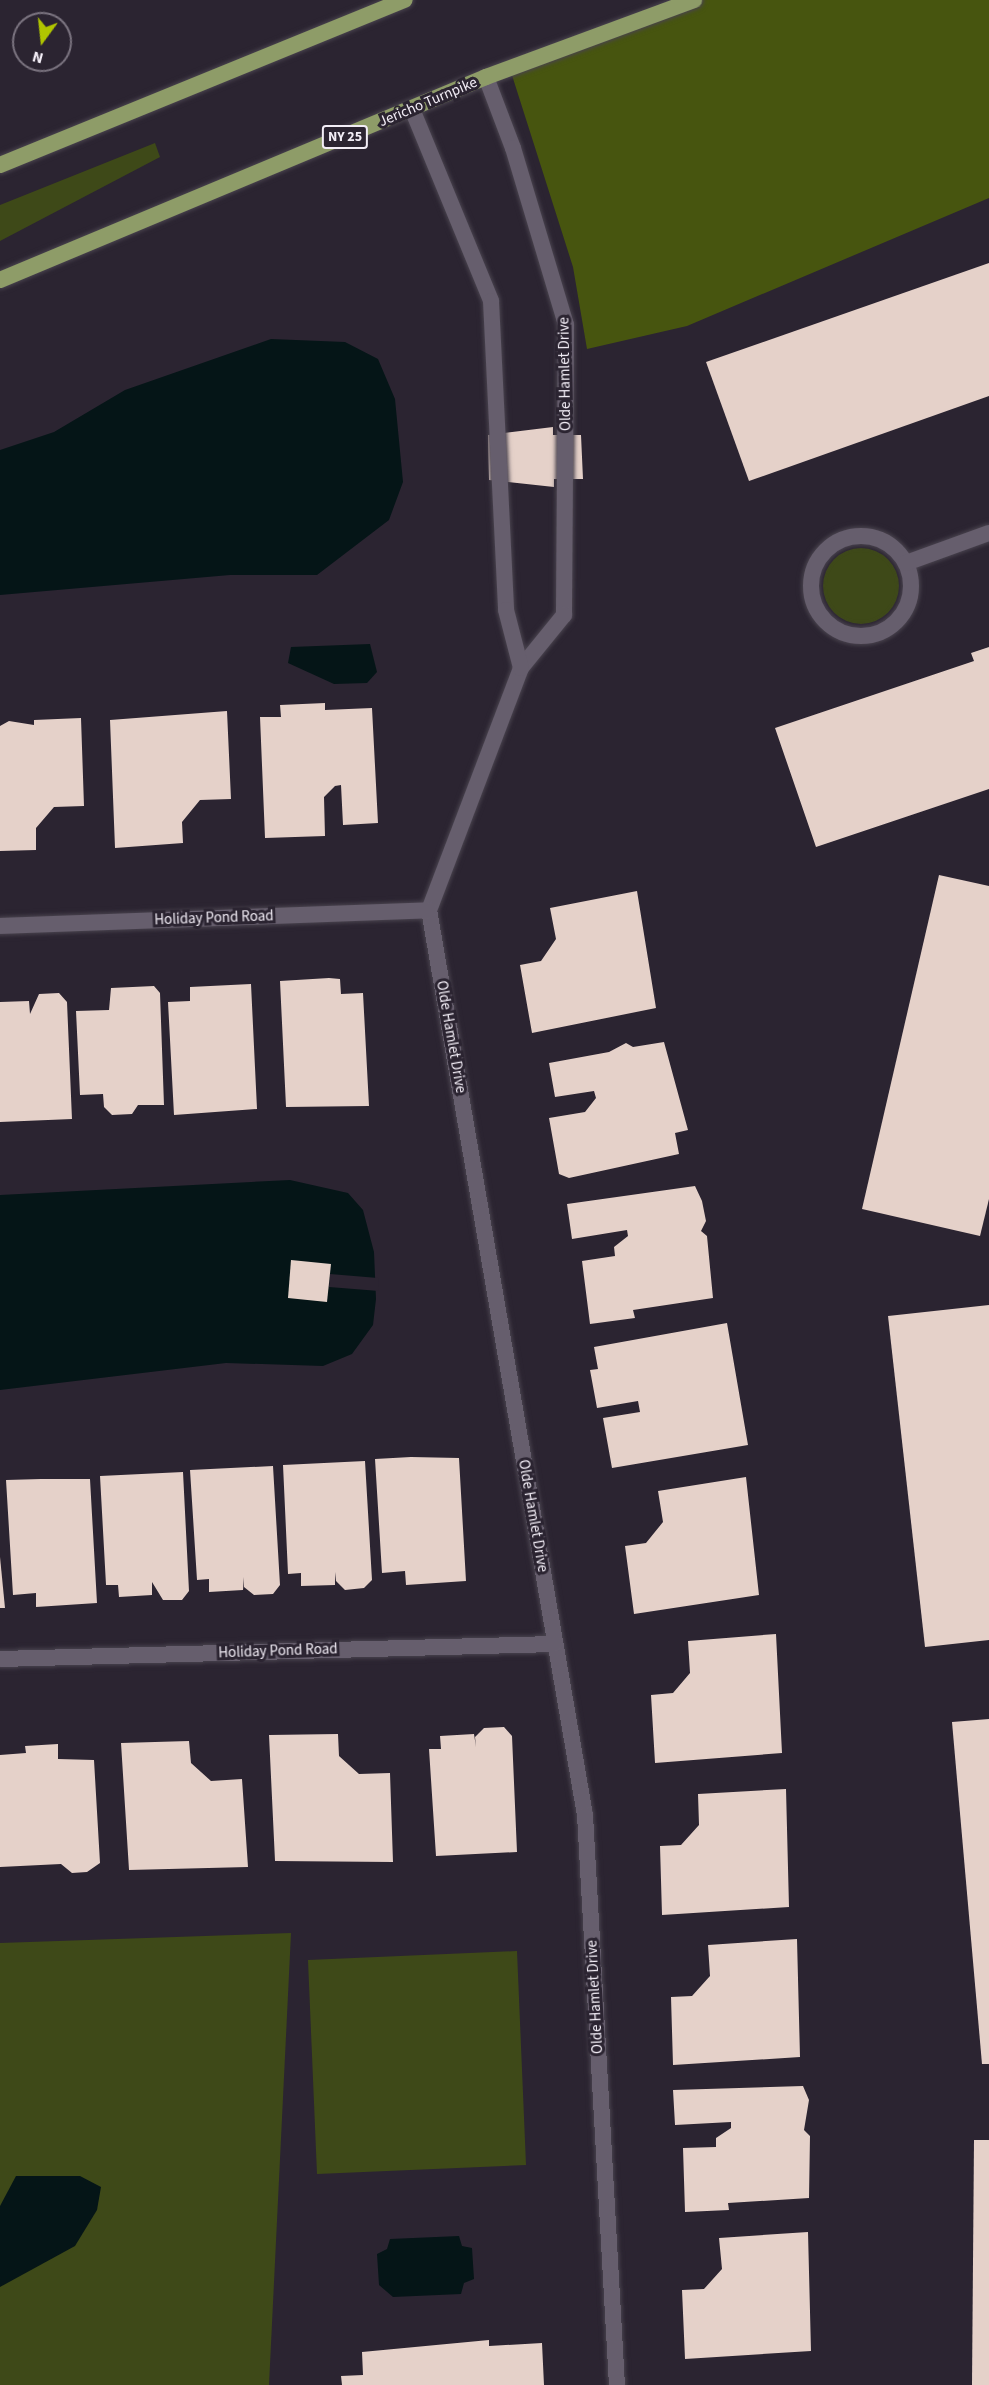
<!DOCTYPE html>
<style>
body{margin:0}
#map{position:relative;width:989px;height:2385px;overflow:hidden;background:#2b2431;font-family:"Source Sans 3",sans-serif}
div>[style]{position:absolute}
.green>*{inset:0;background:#3e4918}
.round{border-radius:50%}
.forest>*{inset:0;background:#47550f}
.water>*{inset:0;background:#051517}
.pier>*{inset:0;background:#2b2431}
.building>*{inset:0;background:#e5d1c9}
.roads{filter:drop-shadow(0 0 2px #49434e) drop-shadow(0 0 2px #49434e)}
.minor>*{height:16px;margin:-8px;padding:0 8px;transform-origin:8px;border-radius:8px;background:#665e6d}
.minor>.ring{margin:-8px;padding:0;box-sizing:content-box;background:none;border:16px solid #665e6d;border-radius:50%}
.primary>*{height:16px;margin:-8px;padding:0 8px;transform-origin:8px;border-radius:8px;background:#8e9c68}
span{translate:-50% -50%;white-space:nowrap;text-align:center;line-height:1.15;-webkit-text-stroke:6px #2b2431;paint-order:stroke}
.shield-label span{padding:2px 4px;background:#2b2431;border:2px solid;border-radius:4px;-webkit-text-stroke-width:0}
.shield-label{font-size:14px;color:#f2edf6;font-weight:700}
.street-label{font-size:15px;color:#f2edf6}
.north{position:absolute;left:12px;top:12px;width:60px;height:60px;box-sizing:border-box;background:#2b2431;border:2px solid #7b7480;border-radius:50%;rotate:195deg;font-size:16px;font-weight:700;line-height:24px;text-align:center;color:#f2edf6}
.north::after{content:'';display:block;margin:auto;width:21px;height:27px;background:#b0c500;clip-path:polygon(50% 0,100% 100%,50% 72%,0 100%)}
</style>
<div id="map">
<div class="green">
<i style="clip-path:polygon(155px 143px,160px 157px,0 241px,0 205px)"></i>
<i class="round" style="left:823px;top:548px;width:76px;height:76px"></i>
<i style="clip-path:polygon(291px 1933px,269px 2385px,0 2385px,0 1943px)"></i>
<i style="clip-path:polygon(517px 1951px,526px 2165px,317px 2174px,308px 1960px)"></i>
</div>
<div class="forest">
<i style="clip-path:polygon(694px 0,989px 0,989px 198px,687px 326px,587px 349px,573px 267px,510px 69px)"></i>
</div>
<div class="water">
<i style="clip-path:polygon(271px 339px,345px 342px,378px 359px,395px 399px,403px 482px,389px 520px,317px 575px,230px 575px,0 595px,0 450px,54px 432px,125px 390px)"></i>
<i style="clip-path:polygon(370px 644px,377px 672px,367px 683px,334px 684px,288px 663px,291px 647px)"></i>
<i style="clip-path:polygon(290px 1180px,348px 1193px,363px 1210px,374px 1252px,376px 1299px,373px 1325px,352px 1354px,323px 1366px,226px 1363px,0 1390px,0 1195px)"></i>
<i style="clip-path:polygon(16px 2176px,80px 2176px,101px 2187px,97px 2210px,75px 2246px,0 2287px,0 2206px)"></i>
<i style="clip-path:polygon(459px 2236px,462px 2246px,472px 2248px,474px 2279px,464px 2283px,461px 2294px,393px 2297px,379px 2285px,377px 2254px,387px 2249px,390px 2239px)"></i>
</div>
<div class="pier">
<i style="clip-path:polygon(330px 1274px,378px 1278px,379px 1291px,329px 1287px)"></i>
</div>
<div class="building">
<i style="clip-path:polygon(989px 263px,989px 396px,749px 481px,706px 362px)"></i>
<i style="clip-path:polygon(553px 427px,553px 435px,581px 435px,583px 479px,554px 479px,554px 487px,489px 480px,488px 435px)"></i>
<i style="clip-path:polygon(989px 647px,989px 789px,816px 847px,775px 728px,974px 661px,971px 653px)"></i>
<i style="clip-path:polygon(325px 703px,325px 710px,372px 708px,378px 823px,343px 825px,341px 785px,335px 786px,324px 797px,325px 836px,265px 838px,260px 717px,281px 717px,280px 705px)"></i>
<i style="clip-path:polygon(227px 711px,231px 799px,200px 800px,182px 822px,183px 843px,115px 848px,110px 720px)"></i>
<i style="clip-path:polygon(81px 718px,84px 806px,54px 807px,36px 828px,36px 850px,0 851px,0 726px,9px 721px,34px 725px,34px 720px)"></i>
<i style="clip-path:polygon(939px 875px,989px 886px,989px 1199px,980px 1236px,862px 1209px)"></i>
<i style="clip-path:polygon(637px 891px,656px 1008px,532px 1033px,520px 965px,541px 961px,556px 939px,550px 908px)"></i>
<i style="clip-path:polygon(329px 978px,340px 979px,341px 994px,363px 993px,369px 1106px,286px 1107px,280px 981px)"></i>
<i style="clip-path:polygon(251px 984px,257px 1109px,174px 1115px,168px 1002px,190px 1001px,190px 987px)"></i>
<i style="clip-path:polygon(154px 986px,160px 993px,164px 1105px,138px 1105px,132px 1114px,112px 1115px,104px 1107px,103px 1094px,80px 1095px,76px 1011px,109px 1010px,111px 988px)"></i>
<i style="clip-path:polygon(59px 993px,67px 1002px,72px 1119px,0 1122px,0 1002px,29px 1001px,30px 1014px,39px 994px)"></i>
<i style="clip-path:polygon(664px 1042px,688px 1130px,675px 1133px,679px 1154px,569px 1178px,559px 1174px,549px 1118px,585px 1112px,596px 1098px,594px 1091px,555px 1097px,549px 1063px,609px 1052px,626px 1043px,633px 1047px)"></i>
<i style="clip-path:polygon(695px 1186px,702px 1201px,706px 1221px,701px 1231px,707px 1236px,713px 1298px,633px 1310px,635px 1318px,590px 1324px,582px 1261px,615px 1256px,614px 1247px,628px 1236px,627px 1230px,572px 1239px,567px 1204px)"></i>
<i style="clip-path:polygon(291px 1260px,331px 1264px,327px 1302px,288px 1298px)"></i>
<i style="clip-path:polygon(989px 1305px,989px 1640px,925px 1647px,888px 1316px)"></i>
<i style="clip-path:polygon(727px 1323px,748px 1445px,612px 1468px,603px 1418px,640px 1412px,638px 1401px,597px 1408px,590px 1370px,598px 1369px,594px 1347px)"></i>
<i style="clip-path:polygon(411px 1457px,459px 1458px,466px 1581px,406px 1585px,405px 1571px,382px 1573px,375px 1459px)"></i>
<i style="clip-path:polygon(365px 1461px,372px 1580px,364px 1588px,345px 1590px,336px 1581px,335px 1572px,335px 1585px,301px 1586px,301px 1573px,288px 1574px,283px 1465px)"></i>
<i style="clip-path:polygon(273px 1466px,280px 1585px,273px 1594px,254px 1595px,244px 1587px,244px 1577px,243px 1590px,209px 1592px,209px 1579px,197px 1580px,190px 1470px)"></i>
<i style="clip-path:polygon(183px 1472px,189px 1591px,182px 1600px,163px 1600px,152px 1582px,152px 1595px,119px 1597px,118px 1585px,106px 1585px,100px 1476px)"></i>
<i style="clip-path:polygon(746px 1477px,759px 1595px,634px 1614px,625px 1546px,646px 1543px,663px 1522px,658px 1491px)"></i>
<i style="clip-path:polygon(41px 1479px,90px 1479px,97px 1603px,36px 1607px,36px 1593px,13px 1595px,6px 1480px)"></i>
<i style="clip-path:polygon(0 1557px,5px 1608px,0 1608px)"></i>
<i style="clip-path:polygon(776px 1634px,782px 1753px,655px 1763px,651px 1695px,673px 1693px,690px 1673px,688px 1641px)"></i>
<i style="clip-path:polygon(989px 1719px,989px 2064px,982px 2064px,952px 1722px)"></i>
<i style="clip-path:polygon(504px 1727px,512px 1736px,517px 1852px,436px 1856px,429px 1749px,441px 1749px,440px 1736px,474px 1734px,476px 1747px,475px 1737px,484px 1728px)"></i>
<i style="clip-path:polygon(338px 1734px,339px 1756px,359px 1774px,390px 1773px,393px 1862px,275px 1861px,269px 1735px)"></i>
<i style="clip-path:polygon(189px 1741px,191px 1763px,211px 1781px,242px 1779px,248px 1867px,129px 1870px,121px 1743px)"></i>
<i style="clip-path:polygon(58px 1744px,58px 1759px,94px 1760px,100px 1863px,87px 1872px,72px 1873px,61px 1864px,0 1867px,0 1755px,26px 1753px,25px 1746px)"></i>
<i style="clip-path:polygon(786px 1789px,789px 1907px,662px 1915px,660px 1846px,681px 1845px,699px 1825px,698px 1794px)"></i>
<i style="clip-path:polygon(797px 1939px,800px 2057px,673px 2065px,671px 1997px,692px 1996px,710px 1976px,708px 1945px)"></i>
<i style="clip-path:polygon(803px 2086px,809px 2100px,804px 2130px,810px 2136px,809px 2198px,728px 2203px,729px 2210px,685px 2212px,683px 2148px,716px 2147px,716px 2138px,731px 2128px,731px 2122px,675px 2125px,673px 2090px)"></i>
<i style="clip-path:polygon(974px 2140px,989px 2140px,989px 2385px,972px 2385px)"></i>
<i style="clip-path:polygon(808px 2232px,811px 2351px,685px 2359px,682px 2290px,704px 2289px,722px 2269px,719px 2238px)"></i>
<i style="clip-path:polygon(489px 2340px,489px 2346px,542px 2343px,544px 2385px,342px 2385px,341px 2376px,363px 2375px,362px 2352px)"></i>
</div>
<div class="roads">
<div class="minor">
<i style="left:486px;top:77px;width:76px;rotate:69.2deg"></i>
<i style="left:513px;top:148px;width:185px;rotate:73.3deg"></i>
<i style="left:566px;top:325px;width:290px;rotate:90.4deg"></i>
<i style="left:564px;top:615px;width:68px;rotate:129.1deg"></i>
<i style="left:521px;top:668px;width:259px;rotate:110.8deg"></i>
<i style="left:429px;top:910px;width:918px;rotate:80.22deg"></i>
<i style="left:585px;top:1815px;width:571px;rotate:86.79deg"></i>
<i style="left:412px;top:109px;width:208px;rotate:67.6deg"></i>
<i style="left:491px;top:301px;width:309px;rotate:87.2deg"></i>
<i style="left:506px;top:610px;width:60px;rotate:75.5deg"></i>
<i class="ring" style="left:811px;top:536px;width:84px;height:84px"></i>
<i style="left:906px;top:563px;width:88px;rotate:-19.9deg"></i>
<i style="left:0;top:926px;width:429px;rotate:-2.1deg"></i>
<i style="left:0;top:1659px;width:555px;rotate:-1.55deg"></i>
</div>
<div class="primary">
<i style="left:0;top:165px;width:437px;rotate:-22.2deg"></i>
<i style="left:0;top:280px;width:527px;rotate:-22.67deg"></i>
<i style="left:486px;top:77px;width:222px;rotate:-20.3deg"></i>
</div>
</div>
<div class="shield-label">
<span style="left:345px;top:137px">NY 25</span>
</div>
<div class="street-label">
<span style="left:428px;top:102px;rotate:-23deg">Jericho Turnpike</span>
<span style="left:565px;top:374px;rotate:-91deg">Olde Hamlet Drive</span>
<span style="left:214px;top:918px;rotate:-2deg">Holiday Pond Road</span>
<span style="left:451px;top:1037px;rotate:80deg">Olde Hamlet Drive</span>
<span style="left:533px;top:1516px;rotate:80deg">Olde Hamlet Drive</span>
<span style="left:278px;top:1651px;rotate:-2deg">Holiday Pond Road</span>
<span style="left:595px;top:1997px;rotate:-93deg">Olde Hamlet Drive</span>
</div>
<div class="north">N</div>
</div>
